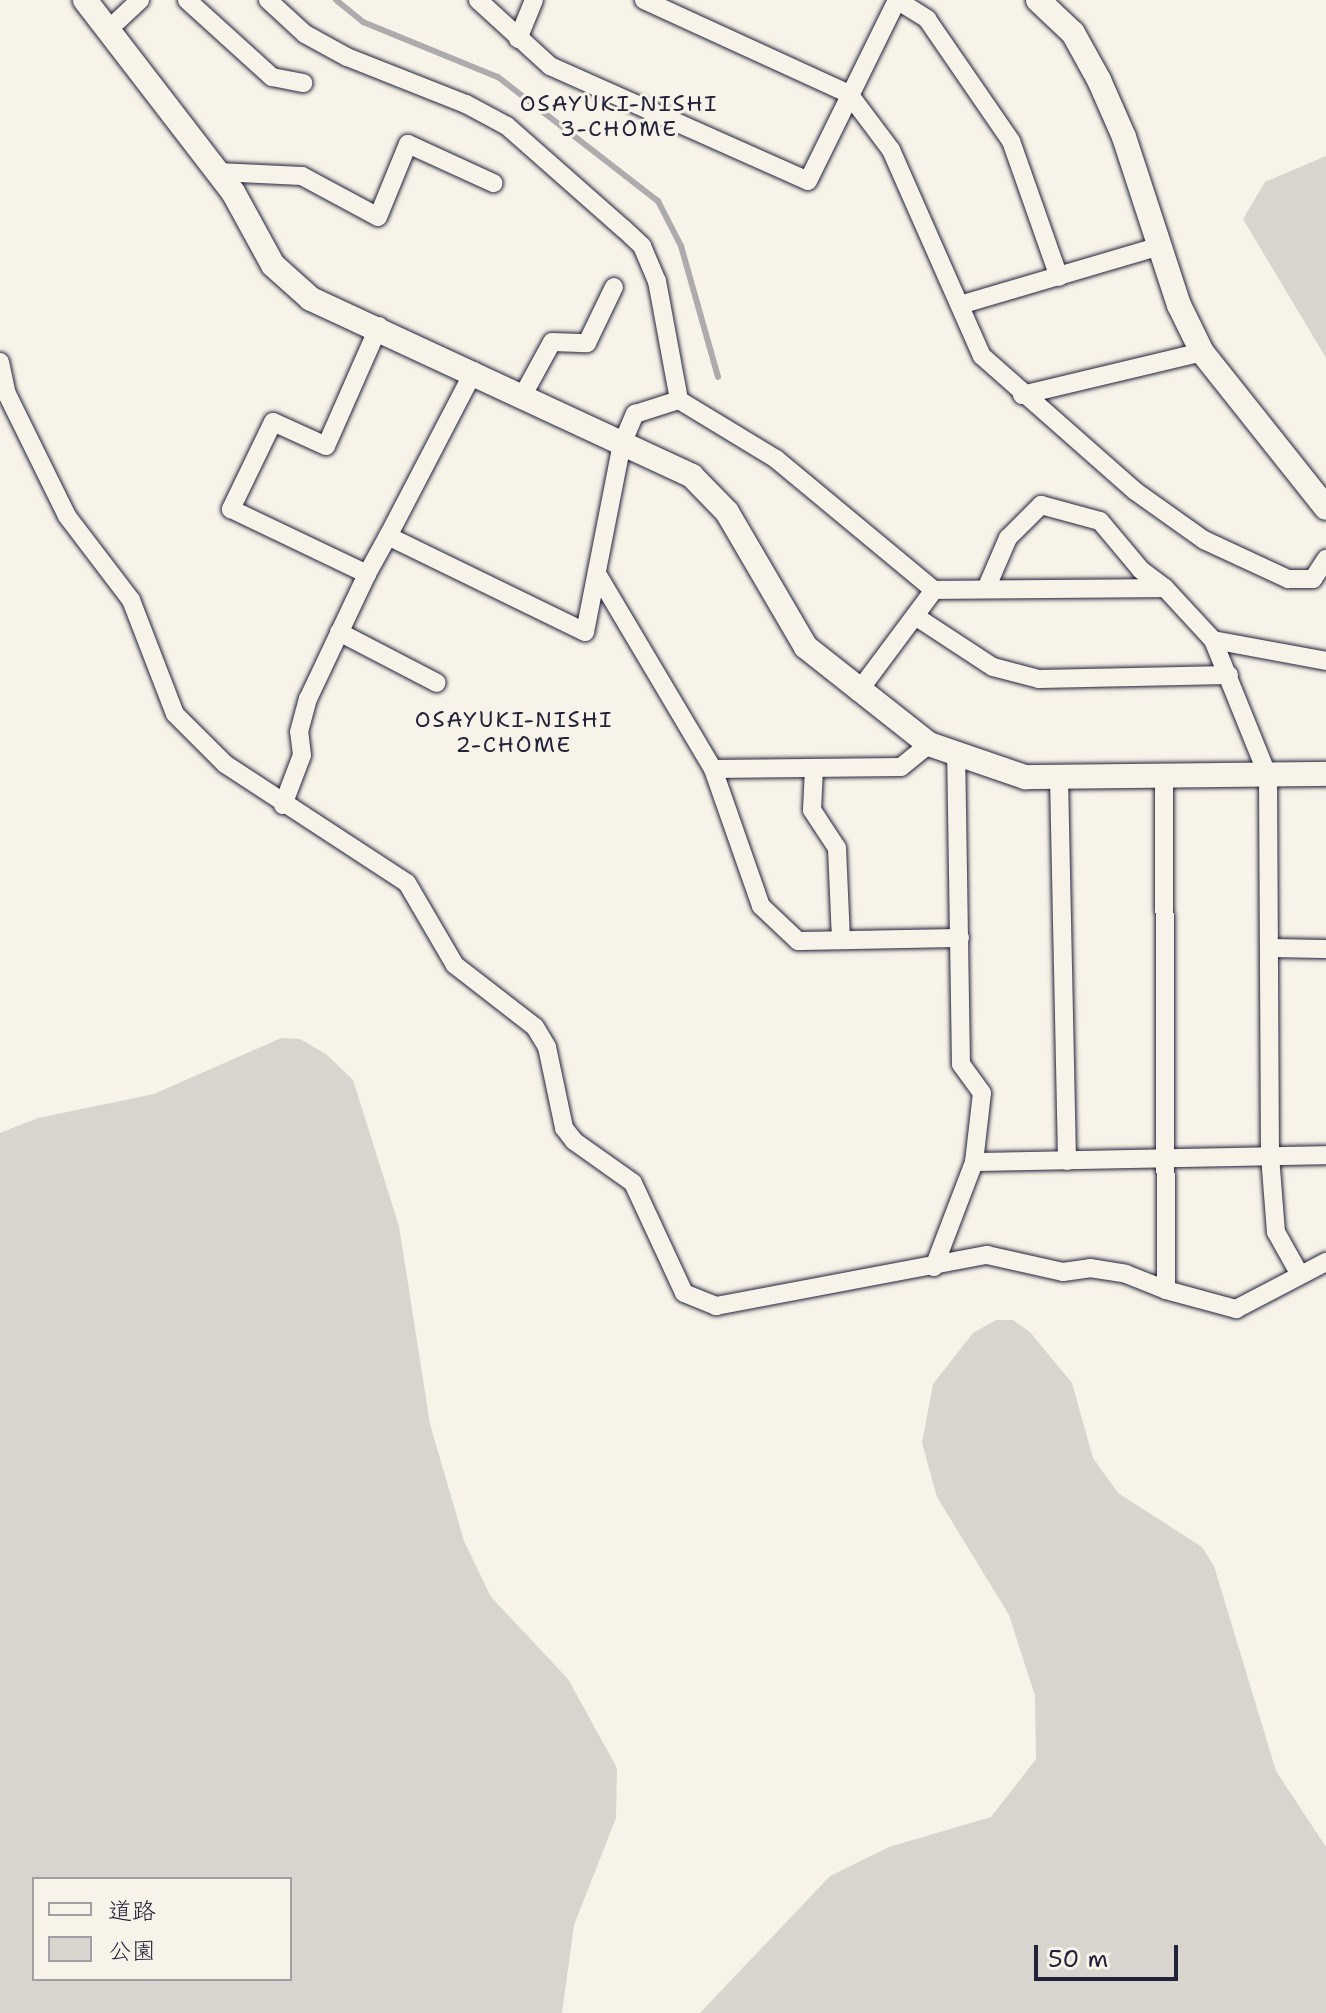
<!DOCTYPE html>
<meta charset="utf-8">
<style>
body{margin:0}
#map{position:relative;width:1326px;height:2013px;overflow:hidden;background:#f7f3e8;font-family:"Shantell Sans","Klee One",sans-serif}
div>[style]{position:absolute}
.green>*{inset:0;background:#d8d5cf}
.stream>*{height:6px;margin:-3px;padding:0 3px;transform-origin:3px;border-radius:3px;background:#aeabad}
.roads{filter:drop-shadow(0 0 2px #22223b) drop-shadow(0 0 2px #22223b)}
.minor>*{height:18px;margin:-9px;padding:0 9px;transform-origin:9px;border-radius:9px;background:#f7f3e8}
.tertiary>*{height:24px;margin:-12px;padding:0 12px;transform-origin:12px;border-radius:12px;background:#f7f3e8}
span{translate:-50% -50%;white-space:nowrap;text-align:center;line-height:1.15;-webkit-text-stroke:6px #f7f3e8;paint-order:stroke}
.neighbourhood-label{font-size:22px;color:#22223b;letter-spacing:2px}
.legend{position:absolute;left:32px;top:1877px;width:260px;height:104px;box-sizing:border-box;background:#f7f3e8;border:2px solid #a29fa3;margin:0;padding:10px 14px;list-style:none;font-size:24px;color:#22223b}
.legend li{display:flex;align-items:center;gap:16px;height:40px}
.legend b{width:40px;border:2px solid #a29fa3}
.scale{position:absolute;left:1034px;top:1945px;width:144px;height:36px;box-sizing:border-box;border:4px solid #22223b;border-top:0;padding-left:10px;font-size:24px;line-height:28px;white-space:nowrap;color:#22223b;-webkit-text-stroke:6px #f7f3e8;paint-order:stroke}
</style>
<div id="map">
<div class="green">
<i style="clip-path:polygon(1326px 156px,1326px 358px,1243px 219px,1265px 182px)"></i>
<i style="clip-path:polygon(evenodd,281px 1038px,300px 1039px,326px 1054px,353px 1080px,399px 1226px,430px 1424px,464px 1541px,491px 1597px,568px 1679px,617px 1768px,616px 1818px,574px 1925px,562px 2013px,0 2013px,0 1133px,38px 1118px,154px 1094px,281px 1038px,34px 1879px,290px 1879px,290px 1979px,34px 1979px,34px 1879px)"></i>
<i style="clip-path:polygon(996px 1320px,1013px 1320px,1030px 1332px,1072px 1383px,1093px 1458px,1118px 1493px,1202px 1547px,1214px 1566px,1276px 1771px,1326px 1847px,1326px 2013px,700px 2013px,830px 1876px,889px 1847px,991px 1817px,1036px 1759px,1035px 1696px,1009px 1615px,937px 1497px,922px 1443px,933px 1384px,973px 1333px)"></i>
</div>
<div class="stream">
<i style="left:336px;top:0;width:35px;rotate:39deg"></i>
<i style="left:363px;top:22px;width:146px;rotate:22.2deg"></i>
<i style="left:498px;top:77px;width:202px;rotate:37.8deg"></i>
<i style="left:658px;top:201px;width:51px;rotate:62.9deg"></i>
<i style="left:681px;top:246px;width:136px;rotate:74.2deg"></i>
</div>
<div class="roads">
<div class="minor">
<i style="left:187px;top:0;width:115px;rotate:42.2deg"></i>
<i style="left:272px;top:77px;width:32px;rotate:11deg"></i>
<i style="left:268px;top:0;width:50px;rotate:42.6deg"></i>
<i style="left:305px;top:34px;width:48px;rotate:28.7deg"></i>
<i style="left:347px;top:57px;width:128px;rotate:21.6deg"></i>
<i style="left:466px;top:104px;width:47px;rotate:28.2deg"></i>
<i style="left:507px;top:126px;width:156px;rotate:41.4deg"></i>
<i style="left:624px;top:229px;width:25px;rotate:43deg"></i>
<i style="left:642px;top:246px;width:38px;rotate:67deg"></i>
<i style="left:657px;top:281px;width:121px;rotate:79.5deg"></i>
<i style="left:679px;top:400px;width:114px;rotate:31.3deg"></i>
<i style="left:776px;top:459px;width:205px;rotate:39.7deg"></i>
<i style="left:934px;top:590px;width:231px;rotate:-0.5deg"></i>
<i style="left:1165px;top:588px;width:71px;rotate:47.3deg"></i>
<i style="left:1213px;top:640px;width:147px;rotate:68deg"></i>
<i style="left:1268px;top:776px;width:380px;rotate:89.7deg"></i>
<i style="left:1270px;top:1156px;width:76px;rotate:85.5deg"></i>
<i style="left:1276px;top:1232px;width:49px;rotate:60.8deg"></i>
<i style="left:478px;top:0;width:98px;rotate:42.5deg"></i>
<i style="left:550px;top:66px;width:282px;rotate:24deg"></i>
<i style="left:808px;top:181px;width:202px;rotate:-63.8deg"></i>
<i style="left:644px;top:0;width:226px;rotate:24.6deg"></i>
<i style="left:849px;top:94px;width:70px;rotate:53.1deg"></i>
<i style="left:891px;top:150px;width:225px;rotate:66.2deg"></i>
<i style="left:982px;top:356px;width:204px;rotate:41.4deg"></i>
<i style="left:1135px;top:491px;width:85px;rotate:35.4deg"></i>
<i style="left:1204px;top:540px;width:93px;rotate:24.9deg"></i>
<i style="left:1288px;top:579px;width:25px"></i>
<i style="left:1313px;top:579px;width:24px;rotate:-57deg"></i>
<i style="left:897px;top:0;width:36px;rotate:32deg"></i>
<i style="left:927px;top:19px;width:148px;rotate:55.5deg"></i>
<i style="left:1011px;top:141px;width:144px;rotate:70.6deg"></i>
<i style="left:108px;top:30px;width:44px;rotate:-43.2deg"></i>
<i style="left:518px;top:39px;width:42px;rotate:-67.7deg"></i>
<i style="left:218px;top:172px;width:84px;rotate:2.7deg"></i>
<i style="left:302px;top:176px;width:86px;rotate:28.3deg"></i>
<i style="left:378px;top:217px;width:79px;rotate:-67.7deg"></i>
<i style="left:408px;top:144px;width:94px;rotate:24.6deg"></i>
<i style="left:963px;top:304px;width:205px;rotate:-16.4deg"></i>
<i style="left:379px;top:326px;width:131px;rotate:113.8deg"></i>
<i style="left:326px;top:446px;width:58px;rotate:-155.6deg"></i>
<i style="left:273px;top:422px;width:97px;rotate:115.8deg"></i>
<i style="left:231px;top:509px;width:151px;rotate:25.5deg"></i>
<i style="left:367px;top:574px;width:43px;rotate:-61.1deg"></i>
<i style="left:0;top:362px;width:33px;rotate:78deg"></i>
<i style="left:7px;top:394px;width:136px;rotate:63.8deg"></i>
<i style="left:67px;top:516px;width:106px;rotate:52.7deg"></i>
<i style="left:131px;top:600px;width:122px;rotate:68.9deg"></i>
<i style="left:175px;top:714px;width:71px;rotate:45deg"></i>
<i style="left:225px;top:764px;width:217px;rotate:33.2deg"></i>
<i style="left:407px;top:883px;width:95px;rotate:59.7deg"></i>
<i style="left:455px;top:965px;width:101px;rotate:37.8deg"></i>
<i style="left:535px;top:1027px;width:23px;rotate:59deg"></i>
<i style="left:547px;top:1047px;width:83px;rotate:78.1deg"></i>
<i style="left:564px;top:1128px;width:16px;rotate:52deg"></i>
<i style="left:574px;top:1141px;width:72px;rotate:35.4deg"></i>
<i style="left:633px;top:1183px;width:121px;rotate:65.1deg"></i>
<i style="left:684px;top:1293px;width:35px;rotate:22deg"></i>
<i style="left:716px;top:1306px;width:276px;rotate:-10.7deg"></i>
<i style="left:987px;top:1255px;width:78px;rotate:12.6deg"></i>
<i style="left:1063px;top:1272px;width:27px;rotate:-8deg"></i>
<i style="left:1090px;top:1268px;width:36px;rotate:9deg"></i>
<i style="left:1126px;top:1274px;width:43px;rotate:21.8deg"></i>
<i style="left:474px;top:371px;width:186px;rotate:117.5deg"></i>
<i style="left:388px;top:536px;width:219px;rotate:26deg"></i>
<i style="left:585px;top:632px;width:192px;rotate:-78.9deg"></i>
<i style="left:622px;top:444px;width:33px;rotate:-67deg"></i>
<i style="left:635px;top:414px;width:46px;rotate:-17.7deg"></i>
<i style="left:523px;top:395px;width:60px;rotate:-61.3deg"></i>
<i style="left:552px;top:342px;width:35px;rotate:2deg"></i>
<i style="left:587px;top:343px;width:62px;rotate:-64.3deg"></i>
<i style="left:1022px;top:395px;width:185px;rotate:-13.4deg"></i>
<i style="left:599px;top:577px;width:223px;rotate:59.3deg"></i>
<i style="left:713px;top:769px;width:145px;rotate:70.7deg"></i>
<i style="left:761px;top:906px;width:51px;rotate:43.4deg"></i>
<i style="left:798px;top:941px;width:162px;rotate:-1.1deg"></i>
<i style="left:986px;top:589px;width:56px;rotate:-66.7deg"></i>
<i style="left:1008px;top:538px;width:47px;rotate:-45deg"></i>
<i style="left:1041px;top:505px;width:61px;rotate:15.2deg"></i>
<i style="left:1100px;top:521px;width:64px;rotate:50.1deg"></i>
<i style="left:1141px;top:570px;width:30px;rotate:37deg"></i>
<i style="left:915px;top:616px;width:93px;rotate:33.2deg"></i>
<i style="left:993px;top:667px;width:48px;rotate:14.6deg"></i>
<i style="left:1039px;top:679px;width:190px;rotate:-1.2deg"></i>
<i style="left:339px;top:632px;width:110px;rotate:27.5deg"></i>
<i style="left:1213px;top:640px;width:115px;rotate:10.5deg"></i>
<i style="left:858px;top:692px;width:127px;rotate:-53.3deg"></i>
<i style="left:814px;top:768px;width:42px;rotate:92.7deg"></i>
<i style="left:812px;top:810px;width:45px;rotate:56.7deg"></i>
<i style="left:837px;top:848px;width:91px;rotate:87.5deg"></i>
<i style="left:713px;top:769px;width:188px;rotate:-0.6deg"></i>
<i style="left:901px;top:767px;width:36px;rotate:-39deg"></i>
<i style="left:1059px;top:777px;width:384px;rotate:88.8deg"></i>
<i style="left:1164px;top:779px;width:511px;rotate:89.78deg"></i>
<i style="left:1166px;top:1290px;width:73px;rotate:15.2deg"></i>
<i style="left:1236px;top:1309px;width:102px;rotate:-27.6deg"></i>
<i style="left:283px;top:805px;width:53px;rotate:-69.2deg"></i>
<i style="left:302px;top:755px;width:23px;rotate:-97deg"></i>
<i style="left:299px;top:732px;width:34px;rotate:-75deg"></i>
<i style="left:308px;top:699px;width:138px;rotate:-64.7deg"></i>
<i style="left:1269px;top:948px;width:57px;rotate:1deg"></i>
<i style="left:974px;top:1162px;width:352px;rotate:-1.1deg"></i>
<i style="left:934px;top:1267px;width:112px;rotate:-69.1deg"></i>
<i style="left:974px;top:1162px;width:69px;rotate:-83.4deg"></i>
<i style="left:982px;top:1093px;width:36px;rotate:-126deg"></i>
<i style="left:961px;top:1064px;width:307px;rotate:-90.9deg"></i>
</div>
<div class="tertiary">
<i style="left:85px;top:0;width:242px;rotate:52.4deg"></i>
<i style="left:233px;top:192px;width:83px;rotate:61.3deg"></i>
<i style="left:273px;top:265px;width:51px;rotate:41.8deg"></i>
<i style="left:311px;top:299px;width:420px;rotate:24.9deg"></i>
<i style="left:692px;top:476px;width:50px;rotate:45.8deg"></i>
<i style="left:727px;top:512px;width:156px;rotate:59.7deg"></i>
<i style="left:806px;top:647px;width:157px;rotate:38.3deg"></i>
<i style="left:929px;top:744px;width:102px;rotate:19deg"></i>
<i style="left:1025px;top:777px;width:301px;rotate:-0.6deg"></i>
<i style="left:1038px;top:0;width:48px;rotate:43.3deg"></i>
<i style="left:1073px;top:33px;width:54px;rotate:61deg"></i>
<i style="left:1099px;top:80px;width:62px;rotate:66.3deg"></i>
<i style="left:1124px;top:137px;width:177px;rotate:71.9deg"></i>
<i style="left:1179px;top:305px;width:52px;rotate:63.9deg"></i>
<i style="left:1202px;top:352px;width:199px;rotate:51.5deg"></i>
</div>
</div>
<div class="neighbourhood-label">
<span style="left:619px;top:116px">OSAYUKI-NISHI<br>3-CHOME</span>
<span style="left:514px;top:732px">OSAYUKI-NISHI<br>2-CHOME</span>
</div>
<ul class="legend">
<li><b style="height:10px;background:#f7f3e8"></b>道路</li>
<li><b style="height:22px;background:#d8d5cf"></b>公園</li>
</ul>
<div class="scale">50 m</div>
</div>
